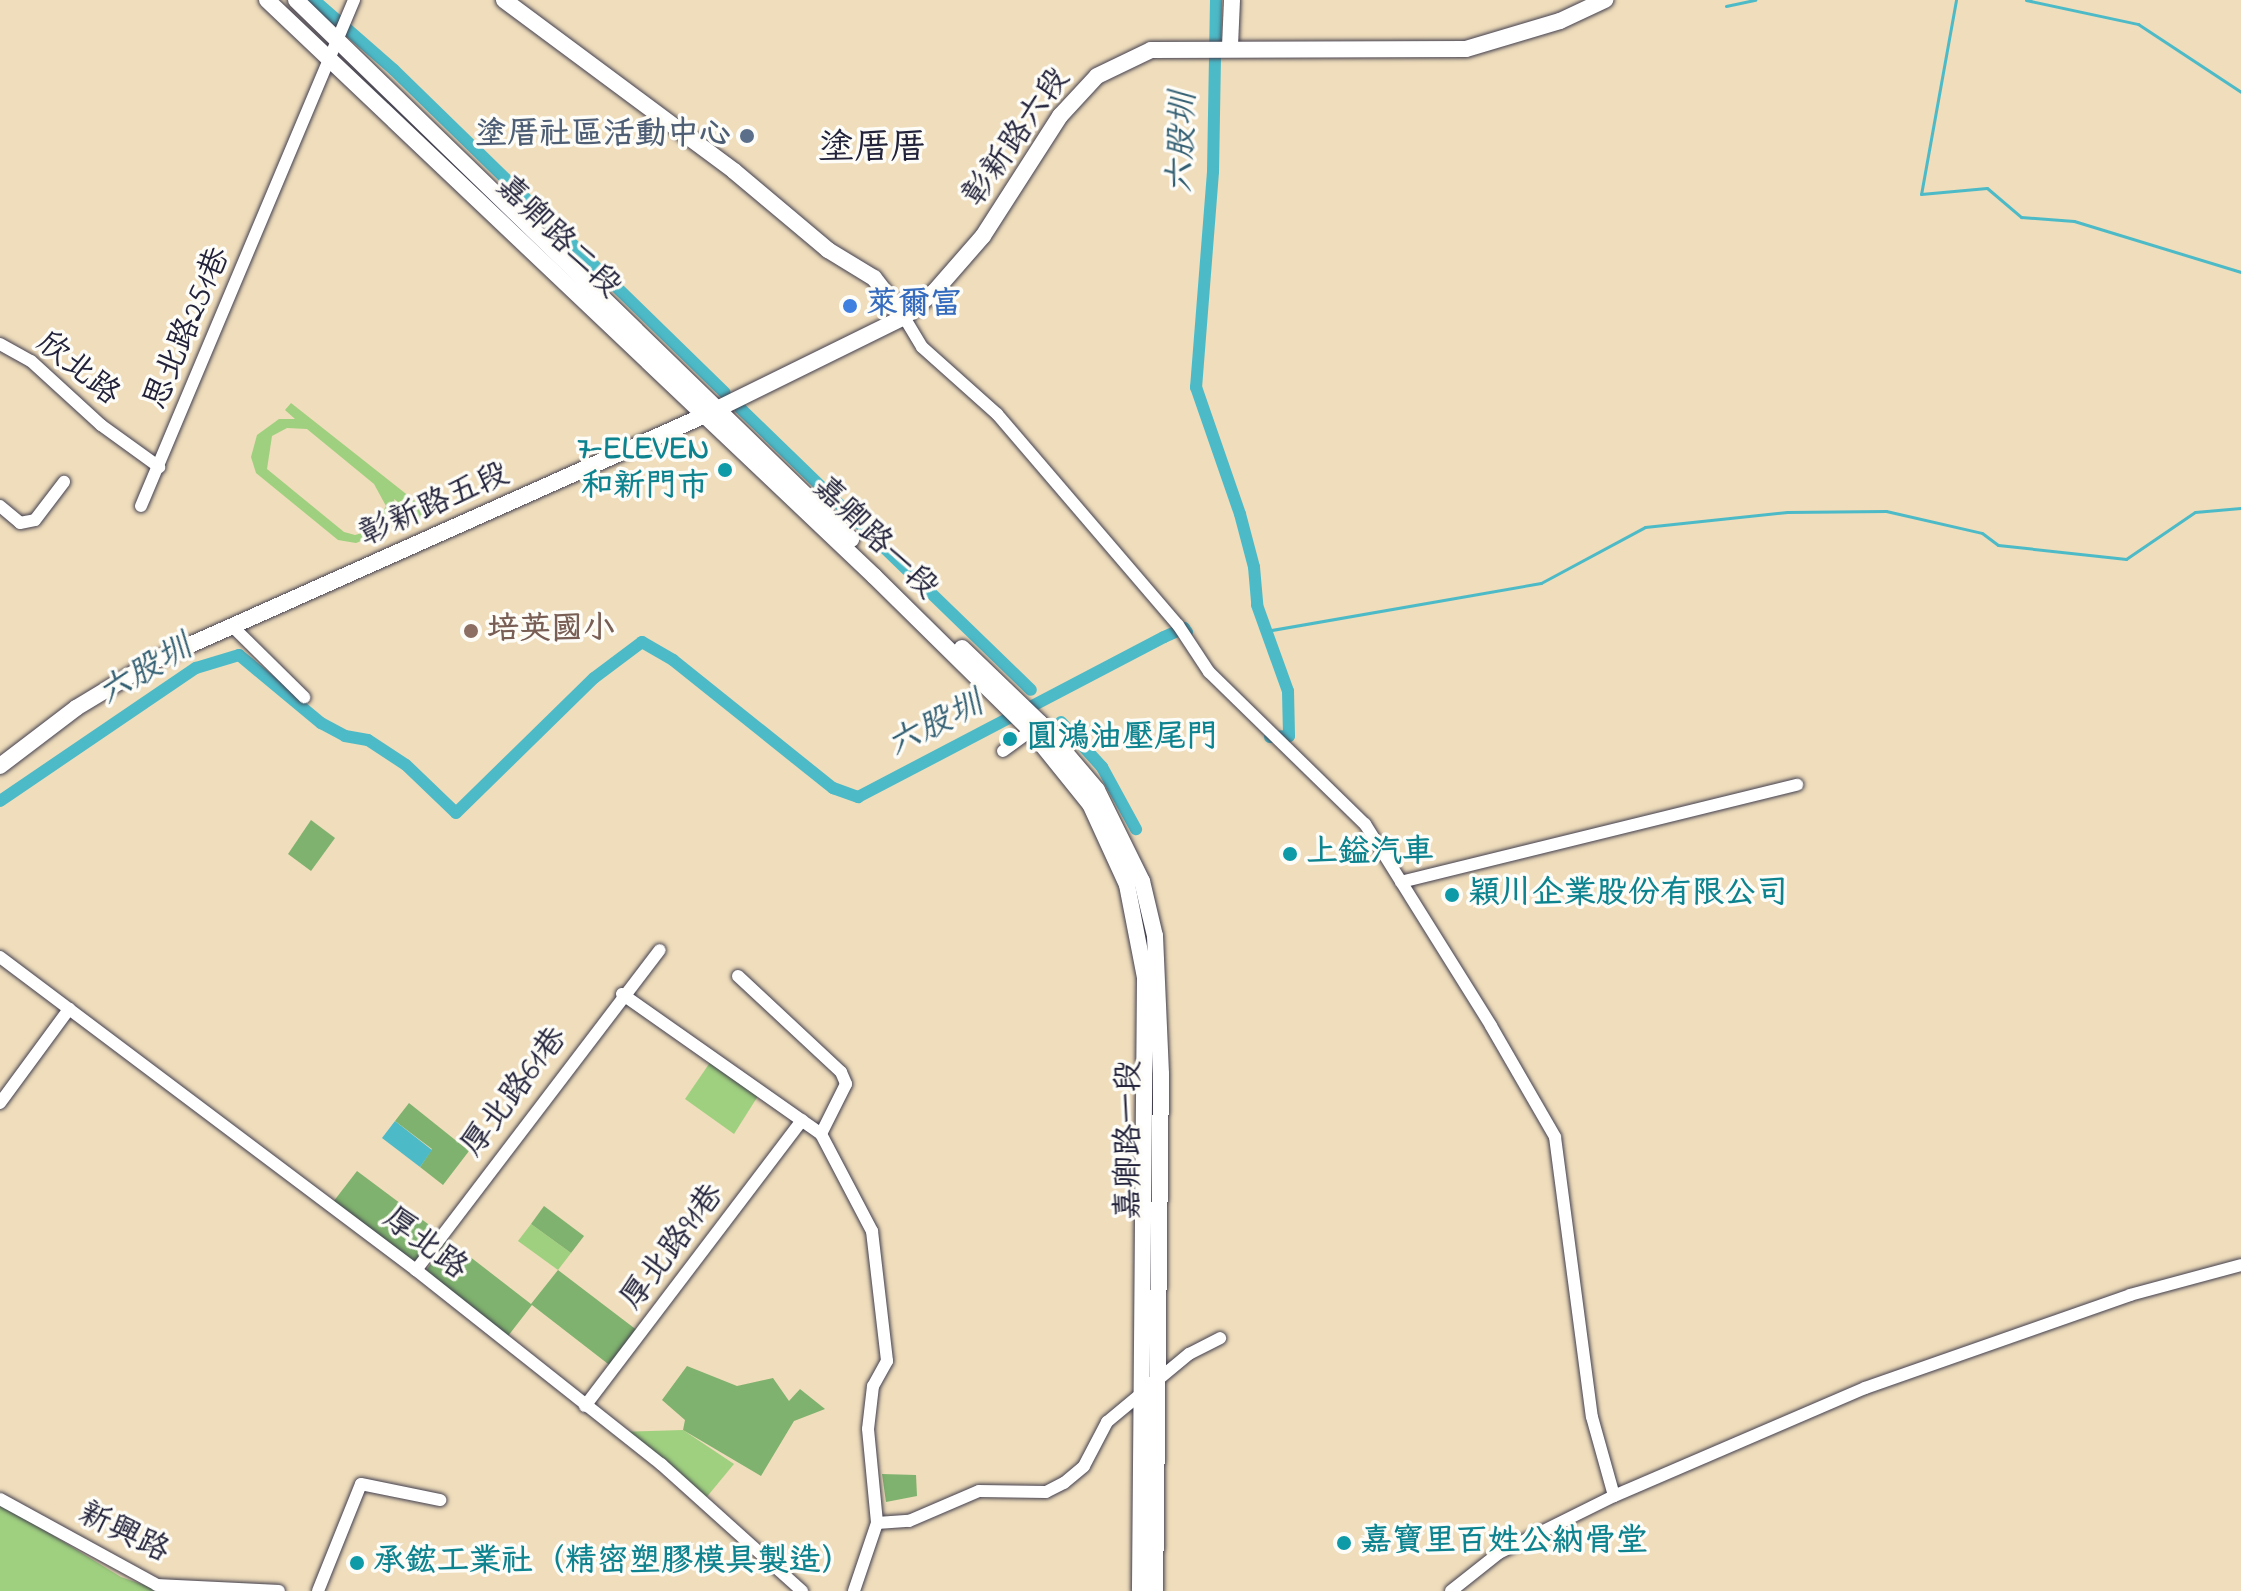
<!DOCTYPE html>
<meta charset="utf-8">
<style>
body{margin:0}
#map{position:relative;width:2241px;height:1591px;overflow:hidden;background:#efddbb;font-family:"Indie Flower","LXGW WenKai TC",sans-serif}
div>[style]{position:absolute}
.green>*{inset:0;background:#9fd07f}
.forest>*{inset:0;background:#7fb26e}
.water>*{inset:0;background:#4dbac7}
.stream>*{height:3px;margin:-1.5px;padding:0 1.5px;transform-origin:1.5px;border-radius:1.5px;background:#4dbac7}
.canal>*{height:12px;margin:-6px;padding:0 6px;transform-origin:6px;border-radius:6px;background:#4dbac7}
.roads{filter:drop-shadow(0 0 2px #413e4e) drop-shadow(0 0 2px #413e4e)}
.minor>*{height:12px;margin:-6px;padding:0 6px;transform-origin:6px;border-radius:6px;background:#fff}
.tertiary>*{height:16px;margin:-8px;padding:0 8px;transform-origin:8px;border-radius:8px;background:#fff}
.dots>*{width:22px;height:22px;translate:-50% -50%;box-sizing:border-box;border:4px solid #fdfcf7;border-radius:50%}
span{translate:-50% -50%;white-space:nowrap;text-align:center;line-height:1.15;-webkit-text-stroke:7px #fdfcf7;paint-order:stroke}
.service-label{font-size:32px;color:#4e5e75;font-weight:700}
.right{translate:-100% -50%;text-align:right}
.street-label{font-size:32px;color:#22223b}
.shop-label{font-size:32px;color:#366cbe;font-weight:700}
.left{translate:0 -50%;text-align:left}
.culture-label{font-size:32px;color:#0d838f;font-weight:700}
.education-label{font-size:32px;color:#785e54;font-weight:700}
.water-label{font-size:34px;color:#335f73;font-style:italic}
.quarter-label{font-size:36px;color:#22223b}
</style>
<div id="map">
<div class="green">
<i style="clip-path:polygon(evenodd,291px 403px,429px 512px,420px 519px,394px 499px,396px 509px,386px 531px,356px 543px,338px 540px,256px 473px,251px 457px,257px 435px,279px 419px,295px 419px,285px 410px,291px 403px,287px 428px,307px 429px,374px 484px,386px 506px,373px 530px,355px 535px,344px 532px,267px 469px,272px 436px,287px 428px)"></i>
<i style="clip-path:polygon(711px 1061px,758px 1096px,734px 1134px,685px 1099px)"></i>
<i style="clip-path:polygon(531px 1224px,571px 1253px,558px 1270px,518px 1241px)"></i>
<i style="clip-path:polygon(683px 1430px,734px 1464px,705px 1499px,617px 1432px)"></i>
<i style="clip-path:polygon(0 1503px,121px 1577px,161px 1591px,0 1591px)"></i>
</div>
<div class="forest">
<i style="clip-path:polygon(311px 820px,335px 838px,311px 871px,288px 854px)"></i>
<i style="clip-path:polygon(409px 1103px,469px 1151px,443px 1185px,420px 1167px,432px 1149px,395px 1121px)"></i>
<i style="clip-path:polygon(357px 1171px,440px 1233px,417px 1264px,330px 1206px)"></i>
<i style="clip-path:polygon(544px 1206px,584px 1236px,571px 1253px,531px 1224px)"></i>
<i style="clip-path:polygon(447px 1239px,531px 1304px,558px 1270px,638px 1331px,612px 1367px,532px 1305px,505px 1340px,424px 1274px)"></i>
<i style="clip-path:polygon(687px 1366px,737px 1386px,773px 1378px,789px 1401px,800px 1389px,825px 1409px,794px 1421px,761px 1476px,683px 1430px,685px 1420px,662px 1400px)"></i>
<i style="clip-path:polygon(882px 1474px,916px 1475px,917px 1496px,886px 1502px)"></i>
</div>
<div class="water">
<i style="clip-path:polygon(395px 1121px,432px 1150px,420px 1167px,382px 1138px)"></i>
</div>
<div class="stream">
<i style="left:1956px;top:0;width:197px;rotate:100.2deg"></i>
<i style="left:1921px;top:194px;width:66px;rotate:-5.2deg"></i>
<i style="left:1987px;top:188px;width:45px;rotate:40.5deg"></i>
<i style="left:2021px;top:217px;width:53px;rotate:4.3deg"></i>
<i style="left:2074px;top:221px;width:175px;rotate:17deg"></i>
<i style="left:2026px;top:0;width:115px;rotate:12.1deg"></i>
<i style="left:2138px;top:24px;width:123px;rotate:33.4deg"></i>
<i style="left:1726px;top:6px;width:30px;rotate:-12deg"></i>
<i style="left:1266px;top:631px;width:279px;rotate:-9.9deg"></i>
<i style="left:1541px;top:583px;width:118px;rotate:-28.3deg"></i>
<i style="left:1645px;top:527px;width:143px;rotate:-6deg"></i>
<i style="left:1787px;top:512px;width:99px;rotate:-0.6deg"></i>
<i style="left:1886px;top:511px;width:98px;rotate:12.9deg"></i>
<i style="left:1982px;top:533px;width:20px;rotate:37deg"></i>
<i style="left:1998px;top:545px;width:129px;rotate:6.2deg"></i>
<i style="left:2126px;top:559px;width:83px;rotate:-34.3deg"></i>
<i style="left:2195px;top:512px;width:46px;rotate:-5deg"></i>
</div>
<div class="canal">
<i style="left:314px;top:0;width:106px;rotate:41.2deg"></i>
<i style="left:394px;top:70px;width:462px;rotate:44.3deg"></i>
<i style="left:1216px;top:0;width:172px;rotate:91deg"></i>
<i style="left:1213px;top:172px;width:216px;rotate:94.5deg"></i>
<i style="left:1196px;top:387px;width:134px;rotate:70.9deg"></i>
<i style="left:1240px;top:514px;width:55px;rotate:75.2deg"></i>
<i style="left:1254px;top:567px;width:38px;rotate:85deg"></i>
<i style="left:1257px;top:605px;width:91px;rotate:70.2deg"></i>
<i style="left:1288px;top:691px;width:45px;rotate:88.7deg"></i>
<i style="left:1289px;top:736px;width:19px;rotate:177deg"></i>
<i style="left:740px;top:408px;width:405px;rotate:44.1deg"></i>
<i style="left:1061px;top:722px;width:61px;rotate:47.7deg"></i>
<i style="left:1102px;top:767px;width:71px;rotate:61.3deg"></i>
<i style="left:0;top:801px;width:237px;rotate:-34.2deg"></i>
<i style="left:196px;top:668px;width:45px;rotate:-16.8deg"></i>
<i style="left:239px;top:655px;width:107px;rotate:39.7deg"></i>
<i style="left:321px;top:723px;width:27px;rotate:28deg"></i>
<i style="left:345px;top:736px;width:23px;rotate:10deg"></i>
<i style="left:368px;top:740px;width:45px;rotate:33.3deg"></i>
<i style="left:406px;top:765px;width:69px;rotate:43.8deg"></i>
<i style="left:456px;top:813px;width:193px;rotate:-44.4deg"></i>
<i style="left:594px;top:678px;width:60px;rotate:-36.9deg"></i>
<i style="left:642px;top:642px;width:36px;rotate:30deg"></i>
<i style="left:673px;top:660px;width:205px;rotate:38.7deg"></i>
<i style="left:833px;top:788px;width:27px;rotate:20deg"></i>
<i style="left:858px;top:797px;width:345px;rotate:-27.6deg"></i>
<i style="left:1164px;top:637px;width:22px;rotate:-24deg"></i>
<i style="left:1184px;top:628px;width:5px;rotate:53deg"></i>
</div>
<div class="roads">
<div class="minor">
<i style="left:904px;top:317px;width:35px;rotate:59deg"></i>
<i style="left:922px;top:347px;width:101px;rotate:41.8deg"></i>
<i style="left:997px;top:414px;width:278px;rotate:49.4deg"></i>
<i style="left:1178px;top:625px;width:56px;rotate:56.6deg"></i>
<i style="left:1209px;top:672px;width:218px;rotate:44.3deg"></i>
<i style="left:1365px;top:824px;width:238px;rotate:58deg"></i>
<i style="left:1491px;top:1026px;width:128px;rotate:60deg"></i>
<i style="left:1555px;top:1137px;width:282px;rotate:82.5deg"></i>
<i style="left:1592px;top:1417px;width:82px;rotate:74.4deg"></i>
<i style="left:0;top:344px;width:35px;rotate:29deg"></i>
<i style="left:31px;top:361px;width:95px;rotate:42.4deg"></i>
<i style="left:101px;top:425px;width:72px;rotate:35.9deg"></i>
<i style="left:0;top:506px;width:26px;rotate:40deg"></i>
<i style="left:20px;top:523px;width:15px;rotate:-11deg"></i>
<i style="left:35px;top:520px;width:48px;rotate:-52.7deg"></i>
<i style="left:141px;top:506px;width:549px;rotate:-67.17deg"></i>
<i style="left:231px;top:625px;width:103px;rotate:44.6deg"></i>
<i style="left:1003px;top:751px;width:34px;rotate:-36deg"></i>
<i style="left:1401px;top:882px;width:408px;rotate:-13.8deg"></i>
<i style="left:0;top:957px;width:521px;rotate:36.96deg"></i>
<i style="left:416px;top:1270px;width:313px;rotate:38.4deg"></i>
<i style="left:661px;top:1464px;width:190px;rotate:42deg"></i>
<i style="left:738px;top:976px;width:141px;rotate:43deg"></i>
<i style="left:841px;top:1072px;width:13px;rotate:67deg"></i>
<i style="left:846px;top:1084px;width:56px;rotate:116.6deg"></i>
<i style="left:622px;top:994px;width:243px;rotate:35.1deg"></i>
<i style="left:821px;top:1134px;width:110px;rotate:62.3deg"></i>
<i style="left:872px;top:1231px;width:131px;rotate:83.4deg"></i>
<i style="left:887px;top:1361px;width:29px;rotate:119deg"></i>
<i style="left:873px;top:1386px;width:43px;rotate:96.6deg"></i>
<i style="left:868px;top:1429px;width:94px;rotate:84.5deg"></i>
<i style="left:877px;top:1523px;width:72px;rotate:108.7deg"></i>
<i style="left:0;top:1103px;width:117px;rotate:-53.7deg"></i>
<i style="left:416px;top:1270px;width:402px;rotate:-52.7deg"></i>
<i style="left:585px;top:1406px;width:359px;rotate:-52.8deg"></i>
<i style="left:0;top:1499px;width:179px;rotate:28.7deg"></i>
<i style="left:157px;top:1585px;width:122px;rotate:2.8deg"></i>
<i style="left:877px;top:1523px;width:32px;rotate:-4deg"></i>
<i style="left:909px;top:1521px;width:76px;rotate:-23.2deg"></i>
<i style="left:979px;top:1491px;width:67px;rotate:0.9deg"></i>
<i style="left:1046px;top:1492px;width:20px;rotate:-27deg"></i>
<i style="left:1064px;top:1483px;width:26px;rotate:-40deg"></i>
<i style="left:1084px;top:1466px;width:50px;rotate:-62.4deg"></i>
<i style="left:1107px;top:1422px;width:107px;rotate:-39.7deg"></i>
<i style="left:1189px;top:1354px;width:35px;rotate:-27deg"></i>
<i style="left:318px;top:1591px;width:115px;rotate:-68.1deg"></i>
<i style="left:361px;top:1484px;width:81px;rotate:11.4deg"></i>
<i style="left:1451px;top:1591px;width:61px;rotate:-38.4deg"></i>
<i style="left:1499px;top:1553px;width:128px;rotate:-26.4deg"></i>
<i style="left:1614px;top:1496px;width:273px;rotate:-23.3deg"></i>
<i style="left:1865px;top:1388px;width:281px;rotate:-19.3deg"></i>
<i style="left:2130px;top:1295px;width:115px;rotate:-15.1deg"></i>
</div>
<div class="tertiary">
<i style="left:267px;top:0;width:837px;rotate:43.5deg"></i>
<i style="left:874px;top:576px;width:221px;rotate:44.6deg"></i>
<i style="left:1031px;top:731px;width:94px;rotate:51.1deg"></i>
<i style="left:1090px;top:804px;width:89px;rotate:65.4deg"></i>
<i style="left:1127px;top:885px;width:95px;rotate:79deg"></i>
<i style="left:1145px;top:978px;width:613px;rotate:90.47deg"></i>
<i style="left:296px;top:0;width:774px;rotate:44.16deg"></i>
<i style="left:504px;top:0;width:287px;rotate:36.6deg"></i>
<i style="left:734px;top:171px;width:123px;rotate:40deg"></i>
<i style="left:828px;top:250px;width:54px;rotate:31.3deg"></i>
<i style="left:874px;top:278px;width:49px;rotate:52.4deg"></i>
<i style="left:1230px;top:46px;width:46px;rotate:-87.5deg"></i>
<i style="left:962px;top:648px;width:108px;rotate:43.9deg"></i>
<i style="left:1040px;top:723px;width:88px;rotate:49.6deg"></i>
<i style="left:1097px;top:790px;width:102px;rotate:63.7deg"></i>
<i style="left:1142px;top:881px;width:57px;rotate:76.7deg"></i>
<i style="left:1155px;top:936px;width:138px;rotate:87.5deg"></i>
<i style="left:1161px;top:1074px;width:517px;rotate:90.66deg"></i>
<i style="left:0;top:766px;width:96px;rotate:-37.3deg"></i>
<i style="left:76px;top:708px;width:91px;rotate:-31.1deg"></i>
<i style="left:154px;top:661px;width:601px;rotate:-24.05deg"></i>
<i style="left:703px;top:416px;width:224px;rotate:-26.2deg"></i>
<i style="left:904px;top:317px;width:40px;rotate:-40deg"></i>
<i style="left:935px;top:291px;width:73px;rotate:-48.9deg"></i>
<i style="left:983px;top:236px;width:143px;rotate:-57.3deg"></i>
<i style="left:1060px;top:116px;width:54px;rotate:-47.2deg"></i>
<i style="left:1097px;top:76px;width:60px;rotate:-25.7deg"></i>
<i style="left:1151px;top:50px;width:315px;rotate:-0.2deg"></i>
<i style="left:1466px;top:49px;width:98px;rotate:-16.6deg"></i>
<i style="left:1560px;top:21px;width:50px;rotate:-25deg"></i>
</div>
</div>
<div class="dots">
<i style="left:747px;top:136px;background:#5c6f8a"></i>
<i style="left:850px;top:306px;background:#3f7fe0"></i>
<i style="left:725px;top:470px;background:#0f9aa8"></i>
<i style="left:471px;top:631px;background:#8d6e63"></i>
<i style="left:1010px;top:739px;background:#0f9aa8"></i>
<i style="left:1290px;top:854px;background:#0f9aa8"></i>
<i style="left:1452px;top:895px;background:#0f9aa8"></i>
<i style="left:1344px;top:1543px;background:#0f9aa8"></i>
<i style="left:357px;top:1563px;background:#0f9aa8"></i>
</div>
<div class="service-label">
<span class="right" style="left:731px;top:136px">塗厝社區活動中心</span>
</div>
<div class="street-label">
<span style="left:1018px;top:138px;rotate:-55deg">彰新路六段</span>
<span style="left:557px;top:238px;rotate:44deg">嘉卿路二段</span>
<span style="left:189px;top:329px;rotate:-67deg">思北路251巷</span>
<span style="left:77px;top:370px;rotate:39deg">欣北路</span>
<span style="left:435px;top:506px;rotate:-24deg">彰新路五段</span>
<span style="left:874px;top:539px;rotate:44deg">嘉卿路一段</span>
<span style="left:516px;top:1093px;rotate:-53deg">厚北路61巷</span>
<span style="left:1131px;top:1140px;rotate:-90deg">嘉卿路一段</span>
<span style="left:424px;top:1245px;rotate:37deg">厚北路</span>
<span style="left:674px;top:1248px;rotate:-53deg">厚北路91巷</span>
<span style="left:123px;top:1534px;rotate:26deg">新興路</span>
</div>
<div class="shop-label">
<span class="left" style="left:866px;top:306px">萊爾富</span>
</div>
<div class="culture-label">
<span class="right" style="left:709px;top:470px">7-ELEVEN<br>和新門市</span>
<span class="left" style="left:1026px;top:739px">圓鴻油壓尾門</span>
<span class="left" style="left:1306px;top:854px">上鎰汽車</span>
<span class="left" style="left:1468px;top:895px">穎川企業股份有限公司</span>
<span class="left" style="left:1360px;top:1543px">嘉寶里百姓公納骨堂</span>
<span class="left" style="left:373px;top:1563px">承鋐工業社（精密塑膠模具製造）</span>
</div>
<div class="education-label">
<span class="left" style="left:487px;top:631px">培英國小</span>
</div>
<div class="water-label">
<span style="left:1184px;top:143px;rotate:-88deg">六股圳</span>
<span style="left:146px;top:672px;rotate:-31deg">六股圳</span>
<span style="left:936px;top:726px;rotate:-27deg">六股圳</span>
</div>
<div class="quarter-label">
<span style="left:872px;top:150px">塗厝厝</span>
</div>
</div>
